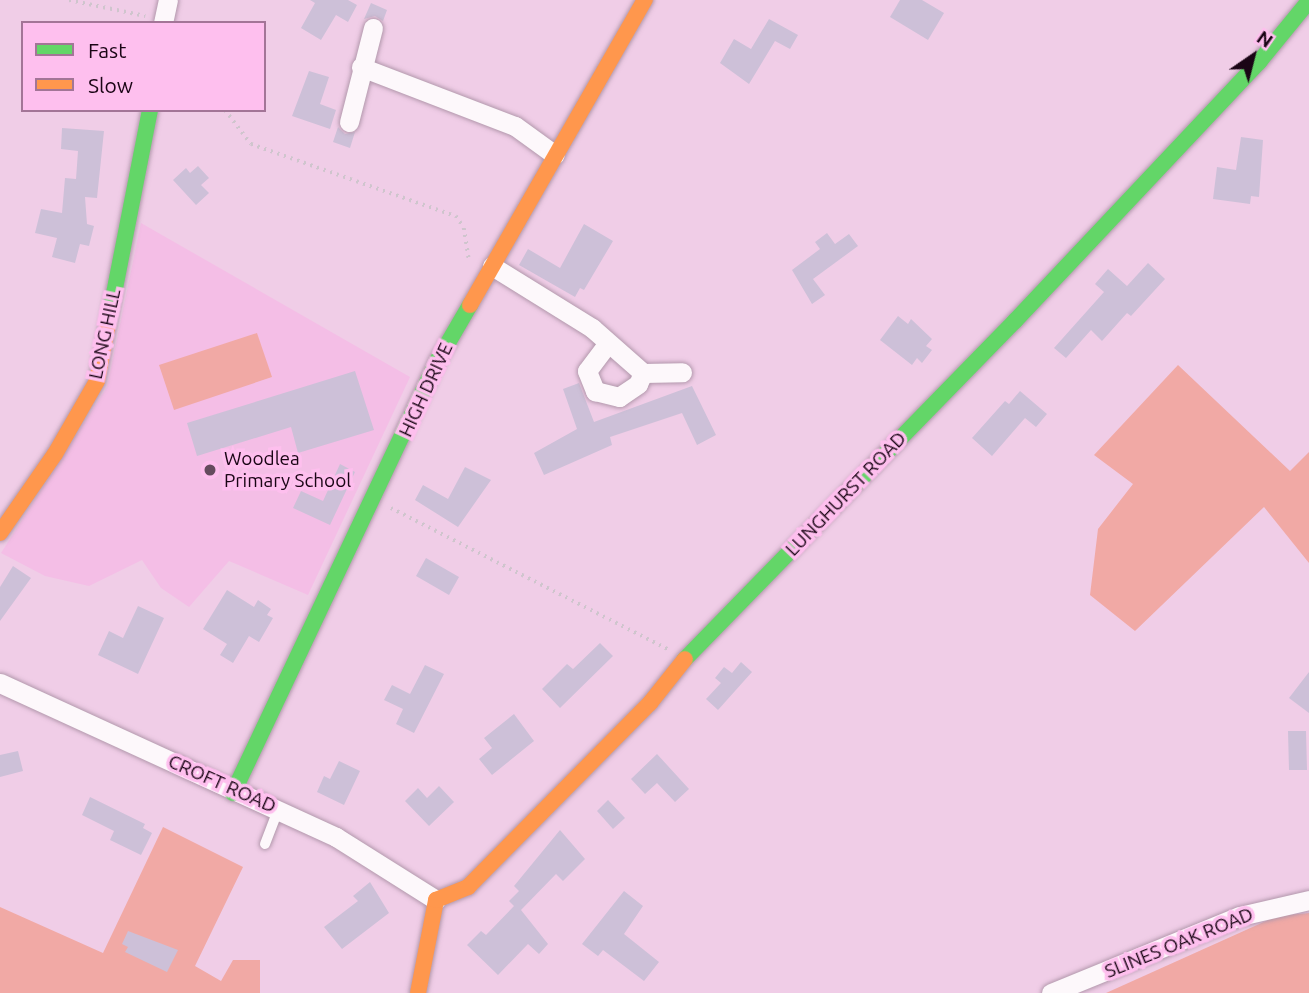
<!DOCTYPE html>
<style>
body{margin:0}
#map{position:relative;width:1309px;height:993px;overflow:hidden;background:#f0cde7;font-family:Ubuntu,sans-serif}
div>[style]{position:absolute}
.built>*{inset:0;background:#f4bee6}
.green>*{inset:0;background:#f1a9a5}
.building>*{inset:0;background:#cdc0d8}
.path>*{height:3.5px;margin-top:-1.75px;transform-origin:0;background:repeating-linear-gradient(90deg,#cfc5cd 0 2px,transparent 0 7px)}
.roads{filter:drop-shadow(0 0 2px #b298ac) drop-shadow(0 0 2px #b298ac)}
.lane>*{height:10px;margin:-5px;padding:0 5px;transform-origin:5px;border-radius:5px;background:#fdf8fb}
.street>*{height:19px;margin:-9.5px;padding:0 9.5px;transform-origin:9.5px;border-radius:9.5px;background:#fdf8fb}
.fast>*{height:16px;margin:-8px;padding:0 8px;transform-origin:8px;border-radius:8px;background:#63d668}
.slow>*{height:16px;margin:-8px;padding:0 8px;transform-origin:8px;border-radius:8px;background:#ff974d}
.dots>*{width:19px;height:19px;translate:-50% -50%;box-sizing:border-box;border:4px solid #febfee;border-radius:50%}
span{translate:-50% -50%;white-space:nowrap;text-align:center;line-height:1.15;-webkit-text-stroke:7px #febfee;paint-order:stroke}
.street-label{font-size:19px;color:#1a0515}
.poi-label{font-size:19px;color:#1a0515}
.left{translate:0 -50%;text-align:left}
.legend{position:absolute;left:21px;top:21px;width:245px;height:91px;box-sizing:border-box;background:#febfee;border:2px solid #a37597;margin:0;padding:9px 12px;list-style:none;font-size:21px;color:#1a0515}
.legend li{display:flex;align-items:center;gap:14px;height:35px}
.legend b{width:35px;border:2px solid #a37597}
.north{position:absolute;left:1218px;top:21px;width:70px;height:70px;-webkit-text-stroke:5px #febfee;paint-order:stroke;rotate:35deg;font-size:19px;font-weight:700;line-height:28px;text-align:center;color:#1a0515}
.north::after{content:'';display:block;margin:auto;width:24px;height:32px;background:#1a0515;clip-path:polygon(50% 0,100% 100%,50% 72%,0 100%)}
</style>
<div id="map">
<div class="built">
<i style="clip-path:polygon(141px 223px,410px 377px,308px 595px,229px 561px,189px 607px,161px 588px,142px 560px,89px 586px,45px 576px,1px 553px,107px 387px)"></i>
</div>
<div class="green">
<i style="clip-path:polygon(257px 333px,272px 377px,174px 410px,159px 365px)"></i>
<i style="clip-path:polygon(1178px 365px,1290px 471px,1309px 452px,1309px 563px,1264px 507px,1135px 631px,1090px 595px,1098px 529px,1133px 484px,1094px 455px)"></i>
<i style="clip-path:polygon(163px 827px,243px 867px,195px 966px,221px 981px,233px 960px,260px 960px,260px 993px,0 993px,0 907px,103px 953px)"></i>
<i style="clip-path:polygon(1309px 913px,1309px 993px,1106px 993px,1277px 916px)"></i>
</div>
<div class="building">
<i style="clip-path:polygon(310px 0,348px 0,357px 5px,348px 22px,336px 15px,321px 40px,301px 28px,315px 3px)"></i>
<i style="clip-path:polygon(900px 0,922px 0,944px 13px,928px 40px,890px 17px)"></i>
<i style="clip-path:polygon(371px 3px,387px 10px,383px 21px,375px 16px,364px 19px)"></i>
<i style="clip-path:polygon(769px 19px,798px 35px,790px 49px,775px 41px,749px 84px,720px 63px,734px 39px,751px 49px)"></i>
<i style="clip-path:polygon(309px 71px,329px 77px,320px 104px,336px 110px,330px 129px,292px 116px)"></i>
<i style="clip-path:polygon(338px 127px,345px 134px,355px 132px,350px 148px,333px 142px)"></i>
<i style="clip-path:polygon(62px 128px,104px 131px,97px 198px,85px 197px,87px 224px,94px 226px,89px 246px,80px 244px,75px 263px,52px 257px,57px 238px,35px 233px,41px 209px,62px 213px,65px 178px,76px 179px,78px 151px,61px 149px)"></i>
<i style="clip-path:polygon(1241px 137px,1263px 140px,1259px 197px,1251px 196px,1250px 204px,1213px 199px,1217px 167px,1236px 170px)"></i>
<i style="clip-path:polygon(198px 166px,209px 178px,201px 185px,209px 193px,196px 205px,173px 180px,186px 168px,190px 173px)"></i>
<i style="clip-path:polygon(584px 224px,613px 241px,584px 290px,580px 288px,575px 297px,519px 265px,528px 249px,560px 268px)"></i>
<i style="clip-path:polygon(827px 233px,835px 244px,849px 234px,858px 246px,813px 279px,825px 295px,812px 304px,792px 270px,820px 249px,815px 242px)"></i>
<i style="clip-path:polygon(1148px 263px,1165px 279px,1131px 316px,1127px 313px,1102px 341px,1091px 330px,1066px 358px,1054px 348px,1104px 292px,1095px 284px,1108px 269px,1127px 286px)"></i>
<i style="clip-path:polygon(898px 316px,908px 324px,911px 319px,932px 339px,926px 346px,932px 350px,922px 363px,917px 358px,912px 365px,880px 340px)"></i>
<i style="clip-path:polygon(355px 371px,374px 430px,298px 453px,291px 427px,197px 456px,187px 423px)"></i>
<i style="clip-path:polygon(579px 383px,594px 422px,692px 386px,716px 435px,697px 445px,682px 413px,610px 437px,612px 445px,544px 475px,534px 453px,577px 429px,563px 389px)"></i>
<i style="clip-path:polygon(1020px 391px,1047px 414px,1036px 427px,1025px 418px,992px 456px,972px 438px,1005px 401px,1009px 404px)"></i>
<i style="clip-path:polygon(340px 464px,355px 472px,330px 525px,293px 508px,301px 491px,323px 501px)"></i>
<i style="clip-path:polygon(465px 467px,491px 480px,458px 527px,415px 500px,423px 485px,448px 499px)"></i>
<i style="clip-path:polygon(426px 558px,459px 577px,449px 595px,416px 576px)"></i>
<i style="clip-path:polygon(13px 566px,31px 578px,0 621px,0 587px)"></i>
<i style="clip-path:polygon(227px 590px,254px 607px,258px 600px,271px 609px,267px 615px,273px 618px,259px 642px,249px 636px,233px 663px,220px 655px,227px 644px,203px 629px)"></i>
<i style="clip-path:polygon(138px 606px,164px 618px,138px 674px,98px 655px,109px 631px,123px 638px)"></i>
<i style="clip-path:polygon(600px 643px,613px 656px,560px 708px,542px 689px,567px 664px,573px 669px)"></i>
<i style="clip-path:polygon(741px 662px,752px 672px,718px 710px,706px 699px,721px 683px,715px 678px,724px 667px,732px 673px)"></i>
<i style="clip-path:polygon(425px 665px,444px 674px,414px 733px,396px 724px,403px 709px,384px 700px,392px 685px,410px 694px)"></i>
<i style="clip-path:polygon(1309px 672px,1309px 713px,1289px 698px)"></i>
<i style="clip-path:polygon(514px 714px,534px 741px,492px 775px,479px 759px,492px 748px,484px 738px)"></i>
<i style="clip-path:polygon(1288px 731px,1306px 731px,1307px 770px,1289px 770px)"></i>
<i style="clip-path:polygon(18px 751px,23px 771px,0 777px,0 755px)"></i>
<i style="clip-path:polygon(657px 754px,689px 789px,675px 802px,657px 783px,645px 794px,631px 779px)"></i>
<i style="clip-path:polygon(339px 761px,360px 771px,344px 805px,317px 792px,324px 776px,330px 779px)"></i>
<i style="clip-path:polygon(439px 786px,454px 802px,429px 826px,405px 801px,418px 788px,427px 798px)"></i>
<i style="clip-path:polygon(90px 797px,145px 824px,143px 828px,152px 833px,141px 855px,110px 840px,114px 831px,82px 815px)"></i>
<i style="clip-path:polygon(608px 800px,625px 818px,613px 829px,597px 811px)"></i>
<i style="clip-path:polygon(560px 830px,585px 859px,563px 881px,556px 874px,521px 910px,548px 944px,539px 954px,528px 944px,498px 975px,467px 945px,481px 931px,486px 935px,514px 906px,509px 901px,519px 891px,514px 886px)"></i>
<i style="clip-path:polygon(370px 882px,389px 913px,342px 949px,324px 927px,358px 901px,353px 896px)"></i>
<i style="clip-path:polygon(624px 891px,643px 906px,624px 934px,659px 962px,644px 981px,603px 950px,598px 956px,582px 944px)"></i>
<i style="clip-path:polygon(128px 931px,178px 950px,167px 972px,125px 952px,128px 947px,122px 944px)"></i>
</div>
<div class="path">
<i style="left:69px;top:0;width:78px;rotate:11.9deg"></i>
<i style="left:225px;top:110px;width:43px;rotate:52.6deg"></i>
<i style="left:251px;top:144px;width:217px;rotate:19.4deg"></i>
<i style="left:456px;top:216px;width:14px;rotate:56deg"></i>
<i style="left:464px;top:228px;width:32px;rotate:81deg"></i>
<i style="left:391px;top:508px;width:311px;rotate:27deg"></i>
</div>
<div class="roads">
<div class="lane">
<i style="left:265px;top:844px;width:36px;rotate:-69deg"></i>
</div>
<div class="street">
<i style="left:163px;top:23px;width:24px;rotate:-78deg"></i>
<i style="left:361px;top:67px;width:165px;rotate:21deg"></i>
<i style="left:515px;top:126px;width:49px;rotate:35.9deg"></i>
<i style="left:349px;top:122px;width:97px;rotate:-75.7deg"></i>
<i style="left:492px;top:266px;width:118px;rotate:31.8deg"></i>
<i style="left:592px;top:328px;width:68px;rotate:41.4deg"></i>
<i style="left:643px;top:373px;width:39px;rotate:-1deg"></i>
<i style="left:608px;top:343px;width:35px;rotate:127deg"></i>
<i style="left:587px;top:371px;width:22px;rotate:68deg"></i>
<i style="left:595px;top:391px;width:25px;rotate:14deg"></i>
<i style="left:619px;top:397px;width:23px;rotate:-34deg"></i>
<i style="left:638px;top:384px;width:12px;rotate:-66deg"></i>
<i style="left:0;top:683px;width:370px;rotate:24.6deg"></i>
<i style="left:336px;top:837px;width:118px;rotate:32.2deg"></i>
<i style="left:1051px;top:993px;width:204px;rotate:-22.2deg"></i>
<i style="left:1240px;top:916px;width:71px;rotate:-13.1deg"></i>
</div>
<div class="fast">
<i style="left:108px;top:324px;width:218px;rotate:-78.9deg"></i>
<i style="left:685px;top:659px;width:472px;rotate:-45.7deg"></i>
<i style="left:1015px;top:321px;width:356px;rotate:-46.7deg"></i>
<i style="left:1259px;top:62px;width:79px;rotate:-50.7deg"></i>
<i style="left:233px;top:793px;width:479px;rotate:-64.7deg"></i>
<i style="left:438px;top:360px;width:64px;rotate:-59.8deg"></i>
</div>
<div class="slow">
<i style="left:470px;top:305px;width:352px;rotate:-60.2deg"></i>
<i style="left:0;top:533px;width:96px;rotate:-55.2deg"></i>
<i style="left:55px;top:454px;width:84px;rotate:-60.1deg"></i>
<i style="left:97px;top:381px;width:58px;rotate:-79.1deg"></i>
<i style="left:418px;top:993px;width:95px;rotate:-79deg"></i>
<i style="left:436px;top:900px;width:35px;rotate:-22deg"></i>
<i style="left:468px;top:887px;width:259px;rotate:-45.3deg"></i>
<i style="left:650px;top:703px;width:56px;rotate:-51.5deg"></i>
</div>
</div>
<div class="dots">
<i style="left:210px;top:470px;background:#654b5e"></i>
</div>
<div class="street-label">
<span style="left:105px;top:334px;rotate:-78deg">LONG HILL</span>
<span style="left:426px;top:390px;rotate:-65deg">HIGH DRIVE</span>
<span style="left:846px;top:494px;rotate:-46deg">LUNGHURST ROAD</span>
<span style="left:222px;top:784px;rotate:24deg">CROFT ROAD</span>
<span style="left:1179px;top:943px;rotate:-22deg">SLINES OAK ROAD</span>
</div>
<div class="poi-label">
<span class="left" style="left:224px;top:470px">Woodlea<br>Primary School</span>
</div>
<ul class="legend">
<li><b style="height:9px;background:#63d668"></b>Fast</li>
<li><b style="height:9px;background:#ff974d"></b>Slow</li>
</ul>
<div class="north">N</div>
</div>
